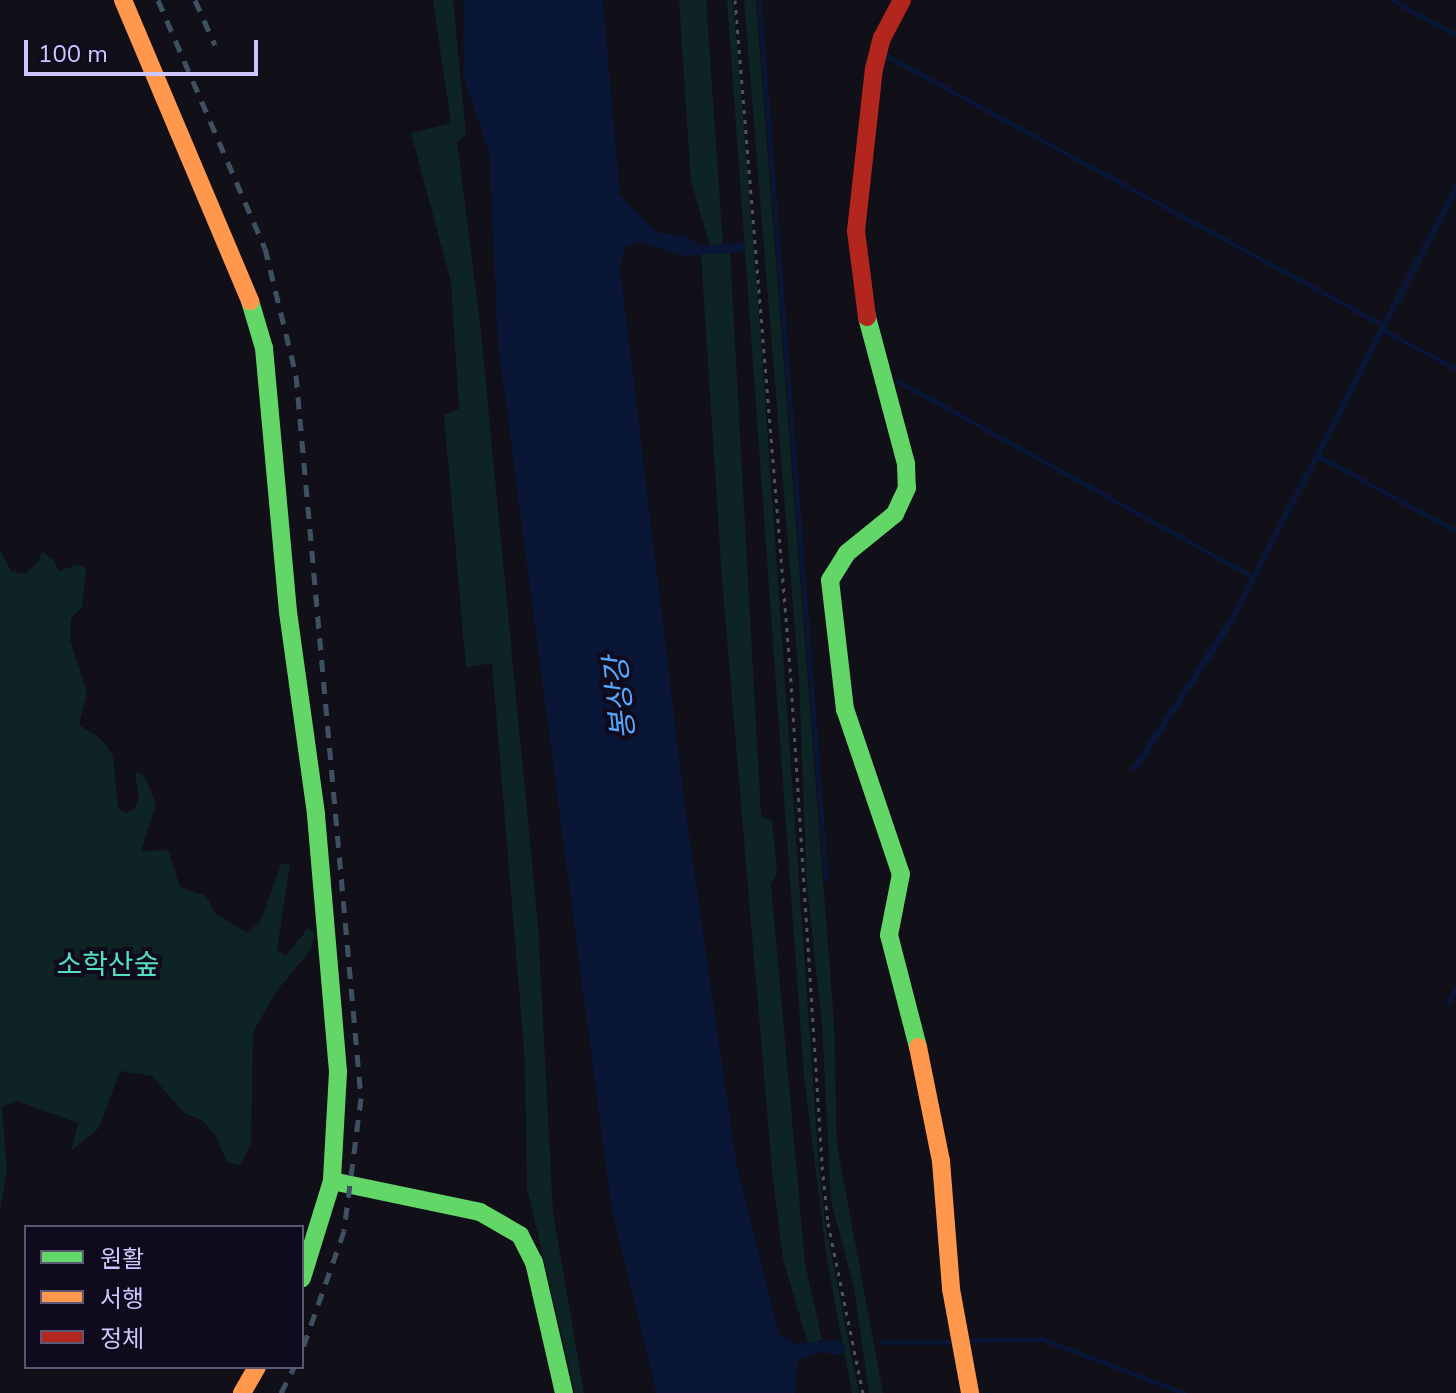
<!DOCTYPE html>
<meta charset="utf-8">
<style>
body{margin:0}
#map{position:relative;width:1456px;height:1393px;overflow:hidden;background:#110f18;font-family:"Nunito Sans","Noto Sans KR",sans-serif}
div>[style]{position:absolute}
.green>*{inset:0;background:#0e2324}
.water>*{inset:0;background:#091635}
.stream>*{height:5px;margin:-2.5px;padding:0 2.5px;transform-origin:2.5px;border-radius:2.5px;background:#091635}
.path>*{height:3px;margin-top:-1.5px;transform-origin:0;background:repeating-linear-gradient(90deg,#495664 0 4px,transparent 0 10px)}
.fast>*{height:18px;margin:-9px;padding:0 9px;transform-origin:9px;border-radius:9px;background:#63d668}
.slow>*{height:18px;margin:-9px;padding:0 9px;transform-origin:9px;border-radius:9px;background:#ff974d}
.jam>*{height:18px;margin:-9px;padding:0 9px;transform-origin:9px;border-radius:9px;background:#b3261e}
.rail>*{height:5px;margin-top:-2.5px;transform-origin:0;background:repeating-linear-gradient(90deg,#3e5163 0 12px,transparent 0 22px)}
span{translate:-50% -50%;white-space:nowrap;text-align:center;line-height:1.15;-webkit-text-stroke:8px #0f0b1c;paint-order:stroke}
.park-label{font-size:28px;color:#52dfc3}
.water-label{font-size:30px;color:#54a7ff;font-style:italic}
.legend{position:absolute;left:24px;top:1225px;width:280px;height:144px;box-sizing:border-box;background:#0f0b1c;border:2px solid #5c5677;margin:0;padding:10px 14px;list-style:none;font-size:24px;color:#cfc6ff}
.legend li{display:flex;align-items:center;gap:16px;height:40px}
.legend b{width:40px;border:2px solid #5c5677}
.scale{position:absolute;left:24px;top:40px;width:234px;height:36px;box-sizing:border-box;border:4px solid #cfc6ff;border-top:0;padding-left:10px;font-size:24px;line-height:28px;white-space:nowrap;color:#cfc6ff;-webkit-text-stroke:6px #0f0b1c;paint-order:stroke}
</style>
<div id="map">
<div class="green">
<i style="clip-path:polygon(433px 0,453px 0,466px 134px,457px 142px,480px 323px,538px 925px,553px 1213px,584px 1393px,575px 1393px,527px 1188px,525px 1062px,492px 663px,466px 668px,444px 415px,459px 409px,451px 282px,411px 133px,451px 123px)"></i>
<i style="clip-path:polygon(679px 0,706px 0,723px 245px,710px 246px,691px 181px)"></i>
<i style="clip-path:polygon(727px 0,732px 0,737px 43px,761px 340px,819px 1166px,825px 1223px,859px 1393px,852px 1393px,827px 1260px,804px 1076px)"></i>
<i style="clip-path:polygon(744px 0,756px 0,834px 1023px,837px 1145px,883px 1393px,869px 1393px,854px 1288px,831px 1200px,822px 1024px,807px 887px,799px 681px)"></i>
<i style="clip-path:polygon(712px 250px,730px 252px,761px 816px,772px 821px,777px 873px,771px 884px,805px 1264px,822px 1339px,808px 1344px,783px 1259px,772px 1170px,722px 580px,701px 254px)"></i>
<i style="clip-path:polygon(0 550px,11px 571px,24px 574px,37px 564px,42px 551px,54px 560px,59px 571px,77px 565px,86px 568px,82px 607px,71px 619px,70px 639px,87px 694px,79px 725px,101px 739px,113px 755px,118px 808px,126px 813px,134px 809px,139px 799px,135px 772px,144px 775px,156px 804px,141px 851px,168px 850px,180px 887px,206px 896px,216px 914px,248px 933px,261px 920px,281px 864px,290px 864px,277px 950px,286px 956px,308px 928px,315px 934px,311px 949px,276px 992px,253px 1032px,251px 1144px,241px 1165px,227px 1162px,215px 1135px,202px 1120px,184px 1113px,152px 1076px,120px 1071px,99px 1128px,71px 1151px,78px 1123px,17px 1101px,2px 1107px,7px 1170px,0 1210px)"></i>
</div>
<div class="water">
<i style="clip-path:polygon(463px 0,603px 0,620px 195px,656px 232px,688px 237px,702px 246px,744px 242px,744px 252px,684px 256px,638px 242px,625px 247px,620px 267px,686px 814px,736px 1160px,779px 1334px,798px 1344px,837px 1339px,847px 1348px,840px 1355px,818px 1352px,798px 1361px,795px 1393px,656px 1393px,611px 1205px,498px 345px,489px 153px,464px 79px)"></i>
<i style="clip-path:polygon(1456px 180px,1455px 197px,1229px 631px,1138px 770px,1129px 771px,1232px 613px)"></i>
</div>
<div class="stream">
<i style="left:759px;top:0;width:882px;rotate:85.64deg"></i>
<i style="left:1392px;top:0;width:73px;rotate:28.7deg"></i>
<i style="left:885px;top:55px;width:562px;rotate:28.48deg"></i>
<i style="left:1383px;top:330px;width:83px;rotate:28.1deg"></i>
<i style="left:898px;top:381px;width:403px;rotate:28.9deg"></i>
<i style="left:1318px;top:456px;width:157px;rotate:28.5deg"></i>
<i style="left:1448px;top:1003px;width:17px;rotate:-62deg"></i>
<i style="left:973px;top:1340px;width:69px;rotate:-0.8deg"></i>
<i style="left:1042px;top:1339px;width:152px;rotate:20.8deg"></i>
<i style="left:882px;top:1342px;width:76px"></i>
</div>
<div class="path">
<i style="left:735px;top:0;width:670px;rotate:85.29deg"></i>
<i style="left:790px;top:668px;width:499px;rotate:86.3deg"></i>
<i style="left:822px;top:1166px;width:57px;rotate:84deg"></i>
<i style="left:828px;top:1223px;width:174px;rotate:78.4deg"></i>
</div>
<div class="fast">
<i style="left:250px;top:301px;width:49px;rotate:73.4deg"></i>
<i style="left:264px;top:348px;width:265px;rotate:84.8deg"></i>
<i style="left:288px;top:612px;width:205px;rotate:82.1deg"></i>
<i style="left:316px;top:815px;width:258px;rotate:85.1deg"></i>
<i style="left:338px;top:1072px;width:109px;rotate:93.2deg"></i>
<i style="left:332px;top:1181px;width:102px;rotate:107.2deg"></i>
<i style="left:867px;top:317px;width:152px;rotate:75.1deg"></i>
<i style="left:906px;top:464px;width:24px;rotate:88deg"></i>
<i style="left:907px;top:488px;width:29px;rotate:115deg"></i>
<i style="left:895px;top:514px;width:62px;rotate:140.9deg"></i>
<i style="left:847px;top:553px;width:32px;rotate:122deg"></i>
<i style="left:830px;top:580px;width:130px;rotate:83.4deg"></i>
<i style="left:845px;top:709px;width:174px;rotate:71.3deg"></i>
<i style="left:901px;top:874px;width:62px;rotate:101.1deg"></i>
<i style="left:889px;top:935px;width:116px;rotate:75.5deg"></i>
<i style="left:332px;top:1181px;width:151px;rotate:11.8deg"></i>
<i style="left:480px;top:1212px;width:46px;rotate:29.9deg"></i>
<i style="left:520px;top:1235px;width:30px;rotate:63deg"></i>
<i style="left:534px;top:1262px;width:134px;rotate:77.1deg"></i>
</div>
<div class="slow">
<i style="left:123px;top:0;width:327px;rotate:67.1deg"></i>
<i style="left:918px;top:1047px;width:116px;rotate:78.6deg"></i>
<i style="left:941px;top:1161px;width:128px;rotate:85.5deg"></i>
<i style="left:951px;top:1289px;width:106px;rotate:79.6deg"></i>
<i style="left:242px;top:1393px;width:30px;rotate:-60deg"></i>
</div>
<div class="jam">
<i style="left:867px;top:317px;width:87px;rotate:-97.3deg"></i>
<i style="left:856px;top:231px;width:163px;rotate:-83.7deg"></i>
<i style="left:874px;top:69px;width:32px;rotate:-76deg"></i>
<i style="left:882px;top:38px;width:43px;rotate:-62.2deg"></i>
</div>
<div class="rail">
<i style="left:158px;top:0;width:270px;rotate:66.7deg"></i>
<i style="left:265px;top:248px;width:131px;rotate:76.3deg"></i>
<i style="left:296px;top:375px;width:726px;rotate:84.86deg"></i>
<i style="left:361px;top:1098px;width:134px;rotate:97.3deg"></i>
<i style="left:344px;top:1231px;width:126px;rotate:109.4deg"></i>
<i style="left:195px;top:0;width:49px;rotate:66deg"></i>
<i style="left:281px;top:1393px;width:29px;rotate:-63deg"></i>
</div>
<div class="park-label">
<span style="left:108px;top:965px">소학산숲</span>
</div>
<div class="water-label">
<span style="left:621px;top:698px;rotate:-96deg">봉상강</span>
</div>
<ul class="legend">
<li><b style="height:10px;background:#63d668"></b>원활</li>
<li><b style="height:10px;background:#ff974d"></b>서행</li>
<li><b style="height:10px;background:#b3261e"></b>정체</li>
</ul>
<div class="scale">100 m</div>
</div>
